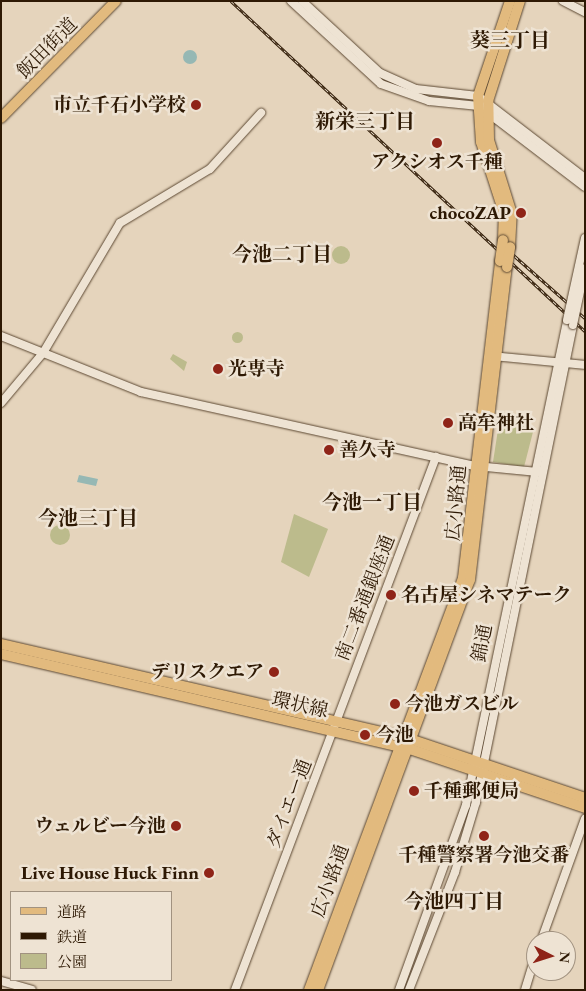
<!DOCTYPE html>
<meta charset="utf-8">
<style>
body{margin:0}
#map{position:relative;width:586px;height:991px;overflow:hidden;background:#e5d4bc;font-family:"EB Garamond","Noto Serif JP",serif}
div>[style]{position:absolute}
.green>*{inset:0;background:#bcbb8c}
.round{border-radius:50%}
.water>*{inset:0;background:#96b8b4}
.roads{filter:drop-shadow(0 0 1px #5c4832) drop-shadow(0 0 1px #5c4832)}
.tertiary>*{height:8px;margin:-4px;padding:0 4px;transform-origin:4px;border-radius:4px;background:#eee3d3}
.primary>*{height:10px;margin:-5px;padding:0 5px;transform-origin:5px;border-radius:5px;background:#e2ba7e}
.trunk>*{height:10px;margin:-5px;padding:0 5px;transform-origin:5px;border-radius:5px;background:#e2ba7e}
.rail>*{height:3px;margin-top:-1.5px;transform-origin:0;background:repeating-linear-gradient(90deg,#eee3d3 0 4px,#2e1904 0 8px);box-sizing:border-box;border-block:1px solid #2e1904}
.bridges{filter:drop-shadow(0 0 1px #5c4832) drop-shadow(0 0 1px #5c4832)}
.tertiary-bridge>*{height:8px;margin:-4px;padding:0 4px;transform-origin:4px;border-radius:4px;background:#eee3d3}
.primary-bridge>*{height:10px;margin:-5px;padding:0 5px;transform-origin:5px;border-radius:5px;background:#e2ba7e}
.dots>*{width:14px;height:14px;translate:-50% -50%;box-sizing:border-box;border:2px solid #eee3d3;border-radius:50%}
span{translate:-50% -50%;white-space:nowrap;text-align:center;line-height:1.15;-webkit-text-stroke:5px #eee3d3;paint-order:stroke}
.street-label{font-size:19px;color:#2e1904}
.poi-label{font-size:19px;color:#2e1904;font-weight:700}
.right{translate:-100% -50%;text-align:right}
.left{translate:0 -50%;text-align:left}
.neighbourhood-label{font-size:20px;color:#2e1904;font-weight:700}
.frame{position:absolute;inset:0;border:2px solid #2e1904;pointer-events:none}
.legend{position:absolute;left:10px;top:891px;width:162px;height:90px;box-sizing:border-box;background:#eee3d3;border:1px solid #a19280;margin:0;padding:6px 9px;list-style:none;font-size:15px;color:#2e1904}
.legend li{display:flex;align-items:center;gap:10px;height:25px}
.legend b{width:25px;border:1px solid #a19280}
.north{position:absolute;left:526px;top:931px;width:50px;height:50px;box-sizing:border-box;background:#eee3d3;border:1px solid #a19280;border-radius:50%;rotate:95deg;font-size:14px;font-weight:700;line-height:20px;text-align:center;color:#2e1904}
.north::after{content:'';display:block;margin:auto;width:18px;height:22px;background:#8f2418;clip-path:polygon(50% 0,100% 100%,50% 72%,0 100%)}
</style>
<div id="map">
<div class="green">
<i class="round" style="left:332px;top:246px;width:18px;height:18px"></i>
<i class="round" style="left:231.5px;top:331.5px;width:11px;height:11px"></i>
<i style="clip-path:polygon(173px 354px,187px 362px,184px 371px,170px 359px)"></i>
<i style="clip-path:polygon(499px 423px,534px 428px,524px 467px,493px 462px)"></i>
<i style="clip-path:polygon(294px 514px,328px 529px,309px 577px,281px 562px)"></i>
<i class="round" style="left:50px;top:525px;width:20px;height:20px"></i>
</div>
<div class="water">
<i class="round" style="left:183px;top:50px;width:14px;height:14px"></i>
<i style="clip-path:polygon(79px 475px,98px 479px,96px 486px,77px 482px)"></i>
</div>
<div class="roads">
<div class="tertiary">
<i style="left:291px;top:1px;width:122px;rotate:42.7deg"></i>
<i style="left:381px;top:84px;width:51px;rotate:19.5deg"></i>
<i style="left:429px;top:101px;width:50px;rotate:5.7deg"></i>
<i style="left:479px;top:106px;width:133px;rotate:37.4deg"></i>
<i style="left:302px;top:1px;width:106px;rotate:42.7deg"></i>
<i style="left:380px;top:73px;width:39px;rotate:24deg"></i>
<i style="left:416px;top:89px;width:62px;rotate:6.4deg"></i>
<i style="left:478px;top:96px;width:135px;rotate:37.5deg"></i>
<i style="left:563px;top:1px;width:25px;rotate:27deg"></i>
<i style="left:1px;top:336px;width:151px;rotate:21.8deg"></i>
<i style="left:141px;top:392px;width:343px;rotate:12.5deg"></i>
<i style="left:476px;top:466px;width:62px;rotate:5.5deg"></i>
<i style="left:492px;top:356px;width:93px;rotate:5.5deg"></i>
<i style="left:1px;top:403px;width:65px;rotate:-50deg"></i>
<i style="left:43px;top:353px;width:151px;rotate:-59.4deg"></i>
<i style="left:120px;top:223px;width:105px;rotate:-31deg"></i>
<i style="left:210px;top:169px;width:76px;rotate:-47.7deg"></i>
<i style="left:541px;top:941px;width:130px;rotate:-70.2deg"></i>
<i style="left:1px;top:981px;width:32px;rotate:16deg"></i>
<i style="left:235px;top:990px;width:570px;rotate:-69.34deg"></i>
<i style="left:399px;top:990px;width:197px;rotate:-70.1deg"></i>
<i style="left:466px;top:805px;width:495px;rotate:-78.2deg"></i>
<i style="left:409px;top:990px;width:127px;rotate:-68.7deg"></i>
<i style="left:455px;top:872px;width:73px;rotate:-73.3deg"></i>
<i style="left:476px;top:802px;width:487px;rotate:-78.5deg"></i>
<i style="left:525px;top:990px;width:38px;rotate:-73deg"></i>
</div>
<div class="primary">
<i style="left:503px;top:240px;width:27px;rotate:-88deg"></i>
<i style="left:504px;top:213px;width:75px;rotate:-107.9deg"></i>
<i style="left:481px;top:142px;width:46px;rotate:-93.7deg"></i>
<i style="left:478px;top:96px;width:100px;rotate:-71.4deg"></i>
<i style="left:510px;top:247px;width:33px;rotate:-87deg"></i>
<i style="left:512px;top:214px;width:77px;rotate:-107.3deg"></i>
<i style="left:489px;top:140px;width:39px;rotate:-91deg"></i>
<i style="left:488px;top:101px;width:105px;rotate:-72.3deg"></i>
<i style="left:1px;top:644px;width:414px;rotate:13deg"></i>
<i style="left:404px;top:737px;width:191px;rotate:18.6deg"></i>
<i style="left:1px;top:654px;width:420px;rotate:13.1deg"></i>
<i style="left:410px;top:749px;width:185px;rotate:18.6deg"></i>
<i style="left:309px;top:990px;width:440px;rotate:-69.5deg"></i>
<i style="left:463px;top:578px;width:319px;rotate:-83.3deg"></i>
<i style="left:318px;top:990px;width:437px;rotate:-69.7deg"></i>
<i style="left:470px;top:580px;width:315px;rotate:-83.3deg"></i>
</div>
<div class="trunk">
<i style="left:1px;top:118px;width:164px;rotate:-45.5deg"></i>
</div>
</div>
<div class="rail">
<i style="left:231px;top:1px;width:484px;rotate:43deg"></i>
<i style="left:509px;top:251px;width:101px;rotate:41.4deg"></i>
</div>
<div class="bridges">
<div class="tertiary-bridge">
<i style="left:567px;top:320px;width:84px;rotate:-77.6deg"></i>
<i style="left:573px;top:325px;width:58px;rotate:-78.1deg"></i>
</div>
<div class="primary-bridge">
<i style="left:500px;top:261px;width:21px;rotate:-82deg"></i>
<i style="left:507px;top:267px;width:20px;rotate:-81deg"></i>
</div>
</div>
<div class="dots">
<i style="left:196px;top:105px;background:#8f2418"></i>
<i style="left:437px;top:143px;background:#8f2418"></i>
<i style="left:521px;top:213px;background:#8f2418"></i>
<i style="left:218px;top:369px;background:#8f2418"></i>
<i style="left:448px;top:423px;background:#8f2418"></i>
<i style="left:329px;top:450px;background:#8f2418"></i>
<i style="left:391px;top:595px;background:#8f2418"></i>
<i style="left:274px;top:672px;background:#8f2418"></i>
<i style="left:395px;top:704px;background:#8f2418"></i>
<i style="left:365px;top:735px;background:#8f2418"></i>
<i style="left:414px;top:791px;background:#8f2418"></i>
<i style="left:176px;top:826px;background:#8f2418"></i>
<i style="left:484px;top:836px;background:#8f2418"></i>
<i style="left:209px;top:873px;background:#8f2418"></i>
</div>
<div class="street-label">
<span style="left:47px;top:48px;rotate:-45deg">飯田街道</span>
<span style="left:456px;top:503px;rotate:-85deg">広小路通</span>
<span style="left:365px;top:598px;rotate:-69deg">南二番通銀座通</span>
<span style="left:482px;top:643px;rotate:-79deg">錦通</span>
<span style="left:300px;top:705px;rotate:13deg">環状線</span>
<span style="left:289px;top:804px;rotate:-69deg">ダイエー通</span>
<span style="left:330px;top:881px;rotate:-70deg">広小路通</span>
</div>
<div class="poi-label">
<span class="right" style="left:186px;top:105px">市立千石小学校</span>
<span style="left:437px;top:162px">アクシオス千種</span>
<span class="right" style="left:511px;top:213px">chocoZAP</span>
<span class="left" style="left:228px;top:369px">光専寺</span>
<span class="left" style="left:458px;top:423px">高牟神社</span>
<span class="left" style="left:339px;top:450px">善久寺</span>
<span class="left" style="left:401px;top:595px">名古屋シネマテーク</span>
<span class="right" style="left:264px;top:672px">デリスクエア</span>
<span class="left" style="left:405px;top:704px">今池ガスビル</span>
<span class="left" style="left:376px;top:735px">今池</span>
<span class="left" style="left:424px;top:791px">千種郵便局</span>
<span class="right" style="left:166px;top:826px">ウェルビー今池</span>
<span style="left:484px;top:855px">千種警察署今池交番</span>
<span class="right" style="left:199px;top:873px">Live House Huck Finn</span>
</div>
<div class="neighbourhood-label">
<span style="left:510px;top:40px">葵三丁目</span>
<span style="left:365px;top:121px">新栄三丁目</span>
<span style="left:282px;top:254px">今池二丁目</span>
<span style="left:372px;top:502px">今池一丁目</span>
<span style="left:88px;top:518px">今池三丁目</span>
<span style="left:454px;top:901px">今池四丁目</span>
</div>
<div class="frame"></div>
<ul class="legend">
<li><b style="height:6px;background:#e2ba7e"></b>道路</li>
<li><b style="height:6px;background:#2e1904"></b>鉄道</li>
<li><b style="height:14px;background:#bcbb8c"></b>公園</li>
</ul>
<div class="north">N</div>
</div>
